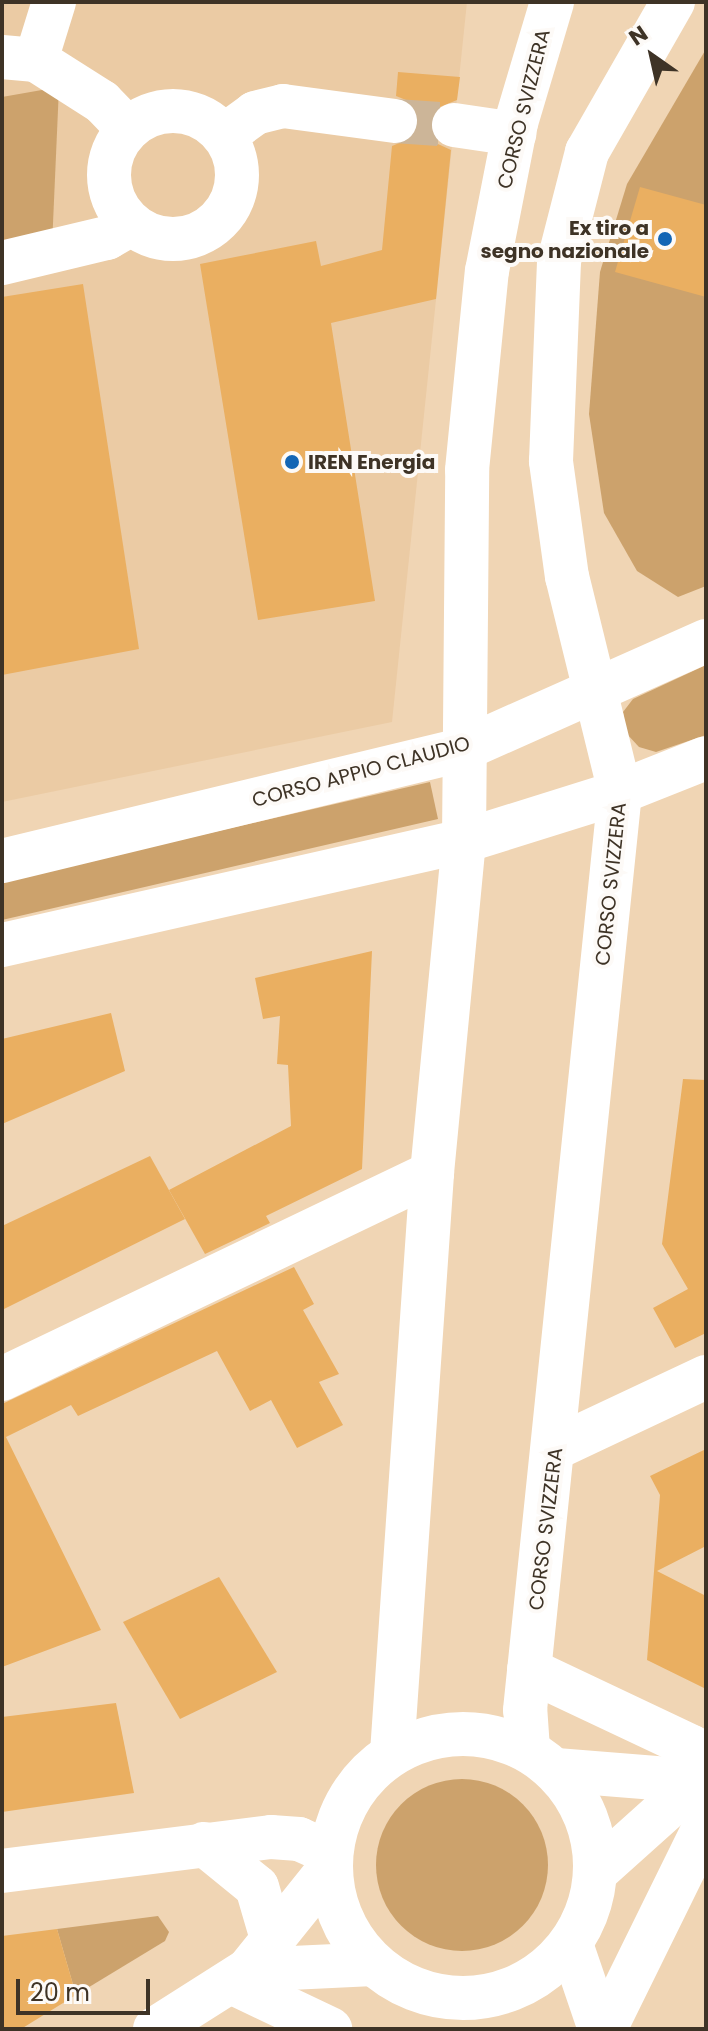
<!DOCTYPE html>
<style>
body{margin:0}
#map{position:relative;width:708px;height:2031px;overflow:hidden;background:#f0d5b4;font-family:Poppins,sans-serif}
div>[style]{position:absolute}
.built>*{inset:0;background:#ebcba4}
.green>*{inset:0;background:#cca26c}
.round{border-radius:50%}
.building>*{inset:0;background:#eaaf61}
.minor-tunnel>*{height:44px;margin-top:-22px;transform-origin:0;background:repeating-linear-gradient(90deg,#ccb598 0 44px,transparent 0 66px)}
.minor>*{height:44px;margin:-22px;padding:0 22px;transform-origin:22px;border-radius:22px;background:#fff}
.minor>.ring{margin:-22px;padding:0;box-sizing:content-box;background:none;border:44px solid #fff;border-radius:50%}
.dots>*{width:22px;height:22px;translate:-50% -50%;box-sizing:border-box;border:4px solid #fdfaf7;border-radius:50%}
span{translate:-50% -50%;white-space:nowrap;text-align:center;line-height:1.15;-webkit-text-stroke:8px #fdfaf7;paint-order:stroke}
.street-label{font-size:20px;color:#3e3326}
.poi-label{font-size:20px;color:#3e3326;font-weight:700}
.right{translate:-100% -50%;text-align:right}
.left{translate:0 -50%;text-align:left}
.frame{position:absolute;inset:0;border:4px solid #3e3326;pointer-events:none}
.north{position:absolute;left:612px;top:16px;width:80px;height:80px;-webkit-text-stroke:6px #fdfaf7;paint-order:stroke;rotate:326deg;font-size:22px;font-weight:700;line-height:32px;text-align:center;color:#3e3326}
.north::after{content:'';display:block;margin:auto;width:28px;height:36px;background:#3e3326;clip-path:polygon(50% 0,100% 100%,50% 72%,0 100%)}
.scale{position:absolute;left:16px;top:1979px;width:134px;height:36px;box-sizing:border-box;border:4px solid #3e3326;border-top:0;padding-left:10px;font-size:24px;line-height:28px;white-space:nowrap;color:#3e3326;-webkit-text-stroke:6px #fdfaf7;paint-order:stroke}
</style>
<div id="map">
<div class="built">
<i style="clip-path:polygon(2px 2px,467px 2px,392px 722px,2px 802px)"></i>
</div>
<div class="green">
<i style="clip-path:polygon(706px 49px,706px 586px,678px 597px,637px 571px,604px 513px,589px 414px,600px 272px,627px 184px)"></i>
<i style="clip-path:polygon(59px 87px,52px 246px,2px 254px,2px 97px)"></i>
<i style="clip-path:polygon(706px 665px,706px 735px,656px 752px,639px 747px,626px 733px,623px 712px,633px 699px)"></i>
<i style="clip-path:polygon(430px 782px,438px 819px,2px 920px,2px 881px)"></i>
<i class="round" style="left:376px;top:1779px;width:172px;height:172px"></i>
<i style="clip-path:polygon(158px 1916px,169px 1932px,165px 1941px,76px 1995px,57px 1929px)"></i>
</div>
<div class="building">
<i style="clip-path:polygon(398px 72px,460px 77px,457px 100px,435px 109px,429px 122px,438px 144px,451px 150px,436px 299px,331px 323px,375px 601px,258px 620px,200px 264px,316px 241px,321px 266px,382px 250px,392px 146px,414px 137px,420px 124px,411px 102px,396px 96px)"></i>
<i style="clip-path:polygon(640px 187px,706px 205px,706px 297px,615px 272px)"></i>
<i style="clip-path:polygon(83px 284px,139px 649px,2px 675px,2px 297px)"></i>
<i style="clip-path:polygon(372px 951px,362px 1169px,266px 1216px,270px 1223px,205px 1254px,169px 1190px,291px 1126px,288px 1065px,277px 1064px,280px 1016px,263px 1019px,255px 978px)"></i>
<i style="clip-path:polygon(111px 1013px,125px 1071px,2px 1124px,2px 1039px)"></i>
<i style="clip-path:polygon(683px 1079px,706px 1080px,706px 1333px,675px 1348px,653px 1308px,688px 1289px,662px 1244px)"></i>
<i style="clip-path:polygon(150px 1156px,185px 1219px,2px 1310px,2px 1226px)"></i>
<i style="clip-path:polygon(294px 1267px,314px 1304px,303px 1310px,339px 1374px,319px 1382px,343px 1425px,297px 1448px,271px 1400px,250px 1411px,217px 1351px,78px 1416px,71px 1405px,6px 1437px,101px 1630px,2px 1667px,2px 1404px)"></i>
<i style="clip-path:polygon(706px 1449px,706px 1546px,657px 1571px,706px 1596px,706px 1689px,647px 1660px,660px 1495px,650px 1476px)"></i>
<i style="clip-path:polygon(219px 1577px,277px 1672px,180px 1719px,123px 1622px)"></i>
<i style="clip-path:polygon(116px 1703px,134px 1793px,2px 1812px,2px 1717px)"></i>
<i style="clip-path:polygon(57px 1929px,76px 1995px,21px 2029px,2px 2029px,2px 1936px)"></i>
</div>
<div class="minor-tunnel">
<i style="left:395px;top:121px;width:59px;rotate:3.9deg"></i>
</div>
<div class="minor">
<i style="left:2px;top:57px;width:34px;rotate:5deg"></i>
<i style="left:36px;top:60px;width:78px;rotate:32.5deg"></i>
<i style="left:102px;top:102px;width:37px;rotate:46deg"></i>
<i style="left:36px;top:60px;width:61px;rotate:-72.8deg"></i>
<i class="ring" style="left:109px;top:111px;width:84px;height:84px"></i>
<i style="left:454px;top:125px;width:61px;rotate:8.5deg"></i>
<i style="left:225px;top:135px;width:37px;rotate:-36deg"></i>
<i style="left:255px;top:113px;width:29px;rotate:-14deg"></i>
<i style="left:283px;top:106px;width:113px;rotate:7.6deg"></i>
<i style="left:2px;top:263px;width:108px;rotate:-13.4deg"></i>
<i style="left:107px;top:238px;width:28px;rotate:-30deg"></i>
<i style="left:2px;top:861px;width:472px;rotate:-13.6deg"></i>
<i style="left:461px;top:750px;width:268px;rotate:-24deg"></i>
<i style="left:2px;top:945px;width:474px;rotate:-12.7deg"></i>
<i style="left:464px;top:841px;width:164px;rotate:-17.4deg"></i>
<i style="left:620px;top:792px;width:92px;rotate:-21.6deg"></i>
<i style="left:2px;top:1379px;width:477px;rotate:-25.6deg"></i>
<i style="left:555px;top:1448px;width:167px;rotate:-25.2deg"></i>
<i style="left:529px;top:1670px;width:180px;rotate:25.3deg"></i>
<i style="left:692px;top:1747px;width:19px;rotate:43deg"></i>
<i class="ring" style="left:331px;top:1734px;width:220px;height:220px"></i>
<i style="left:528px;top:1749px;width:39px;rotate:-94deg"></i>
<i style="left:525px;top:1710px;width:923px;rotate:-84.09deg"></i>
<i style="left:620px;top:792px;width:221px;rotate:-103.8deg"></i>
<i style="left:567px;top:577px;width:117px;rotate:-97.9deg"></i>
<i style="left:551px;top:461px;width:200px;rotate:-87.7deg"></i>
<i style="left:559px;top:261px;width:113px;rotate:-75.6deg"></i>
<i style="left:587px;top:152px;width:173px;rotate:-60.2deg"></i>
<i style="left:392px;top:1753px;width:581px;rotate:-86.05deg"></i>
<i style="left:432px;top:1173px;width:334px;rotate:-84.5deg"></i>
<i style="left:464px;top:841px;width:371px;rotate:-89.5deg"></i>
<i style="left:467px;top:470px;width:200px;rotate:-84.3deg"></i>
<i style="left:487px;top:271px;width:151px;rotate:-78.9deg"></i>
<i style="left:516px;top:123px;width:126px;rotate:-73.4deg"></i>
<i style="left:556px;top:1770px;width:150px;rotate:4.6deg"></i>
<i style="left:204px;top:1844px;width:68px;rotate:39.1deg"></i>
<i style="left:257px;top:1887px;width:57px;rotate:73.8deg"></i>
<i style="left:2px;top:1871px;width:271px;rotate:-7.2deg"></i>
<i style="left:271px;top:1837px;width:28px;rotate:4deg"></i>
<i style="left:299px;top:1839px;width:35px;rotate:24deg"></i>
<i style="left:596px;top:1872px;width:132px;rotate:-41.9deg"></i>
<i style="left:571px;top:1944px;width:90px;rotate:71.2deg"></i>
<i style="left:248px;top:1970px;width:125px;rotate:-2.7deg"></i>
<i style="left:231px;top:1982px;width:110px;rotate:25.4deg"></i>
<i style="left:155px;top:2029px;width:110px;rotate:-32.4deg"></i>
<i style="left:248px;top:1970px;width:131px;rotate:-51.2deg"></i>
<i style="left:605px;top:2029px;width:229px;rotate:-63.8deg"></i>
</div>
<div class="dots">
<i style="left:665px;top:239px;background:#1466b5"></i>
<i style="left:292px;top:462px;background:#1466b5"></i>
</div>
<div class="street-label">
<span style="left:524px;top:109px;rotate:-76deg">CORSO SVIZZERA</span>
<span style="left:361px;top:772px;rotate:-15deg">CORSO APPIO CLAUDIO</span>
<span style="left:611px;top:884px;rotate:-84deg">CORSO SVIZZERA</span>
<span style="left:546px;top:1529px;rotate:-83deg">CORSO SVIZZERA</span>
</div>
<div class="poi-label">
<span class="right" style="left:649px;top:240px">Ex tiro a<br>segno nazionale</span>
<span class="left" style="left:308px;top:462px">IREN Energia</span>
</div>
<div class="frame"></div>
<div class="north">N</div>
<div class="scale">20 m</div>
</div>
